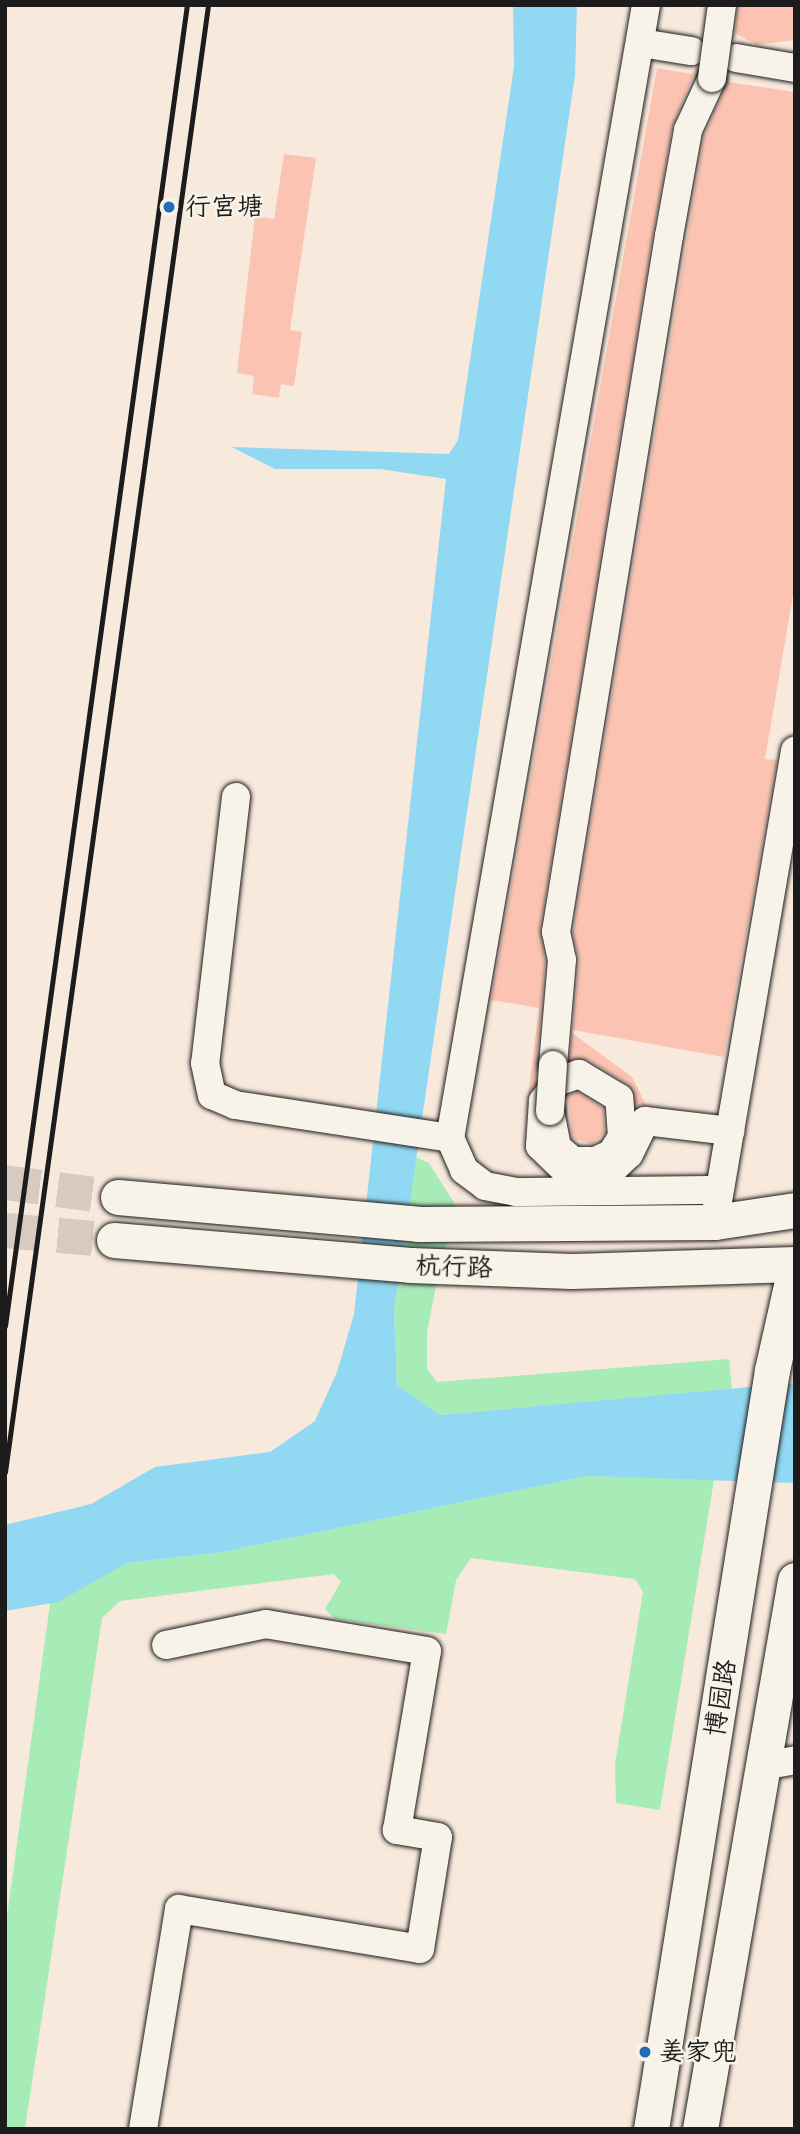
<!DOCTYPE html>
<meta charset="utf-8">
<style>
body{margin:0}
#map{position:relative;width:800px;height:2134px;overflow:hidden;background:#f8e9dd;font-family:Sriracha,"LXGW WenKai TC",sans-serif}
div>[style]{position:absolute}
.green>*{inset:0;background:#a7ebb6}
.water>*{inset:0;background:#91d8f3}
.building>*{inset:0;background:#fcc3b2}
.major-tunnel>*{height:35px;margin-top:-17.5px;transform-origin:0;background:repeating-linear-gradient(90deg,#d7cac0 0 35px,transparent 0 53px)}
.roads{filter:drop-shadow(0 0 2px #1c1c1c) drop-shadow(0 0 2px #1c1c1c)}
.minor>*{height:28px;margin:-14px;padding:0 14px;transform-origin:14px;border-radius:14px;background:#f7f3e8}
.major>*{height:35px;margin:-17.5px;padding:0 17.5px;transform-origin:17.5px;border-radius:17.5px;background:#f7f3e8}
.rail>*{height:5px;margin:-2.5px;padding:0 2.5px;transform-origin:2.5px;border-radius:2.5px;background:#1c1c1c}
.bridges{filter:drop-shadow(0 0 2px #1c1c1c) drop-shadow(0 0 2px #1c1c1c)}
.minor-bridge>*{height:28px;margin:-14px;padding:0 14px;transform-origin:14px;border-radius:14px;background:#f7f3e8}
.dots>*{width:19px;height:19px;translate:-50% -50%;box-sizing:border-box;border:4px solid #f7f3e8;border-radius:50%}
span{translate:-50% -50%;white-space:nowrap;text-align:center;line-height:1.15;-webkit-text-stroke:5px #f7f3e8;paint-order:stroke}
.poi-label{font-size:26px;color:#1c1c1c}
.left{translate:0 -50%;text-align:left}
.street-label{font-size:26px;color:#1c1c1c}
.frame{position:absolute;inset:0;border:7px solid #1c1c1c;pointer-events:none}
</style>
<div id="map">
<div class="green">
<i style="clip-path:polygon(415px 1157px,429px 1163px,461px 1214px,442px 1256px,427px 1332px,427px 1369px,437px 1382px,729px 1359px,732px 1389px,440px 1415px,397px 1385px,394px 1310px)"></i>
<i style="clip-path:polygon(587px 1476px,714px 1480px,660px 1810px,616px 1803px,615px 1764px,643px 1592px,635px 1579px,471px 1558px,456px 1580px,446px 1634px,335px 1619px,325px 1609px,341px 1582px,334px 1574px,120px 1601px,102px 1618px,25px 2129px,5px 2129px,5px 1931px,50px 1604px,127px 1563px,223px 1552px)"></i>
</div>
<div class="water">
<i style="clip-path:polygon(513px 5px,577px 5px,575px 75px,394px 1310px,397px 1385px,440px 1415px,795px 1383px,795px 1483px,587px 1476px,223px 1552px,127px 1563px,58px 1602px,5px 1611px,5px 1525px,91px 1504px,155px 1467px,270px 1452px,315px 1421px,337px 1372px,354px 1314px,446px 479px,380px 469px,275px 469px,232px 447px,449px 454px,458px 440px,514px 67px)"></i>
</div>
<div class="building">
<i style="clip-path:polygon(738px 5px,795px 5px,795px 40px,757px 45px,735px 33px)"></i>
<i style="clip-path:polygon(697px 66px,672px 127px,653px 233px,540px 929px,545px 961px,535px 1084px,528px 1096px,539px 1008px,491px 1000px,657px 68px,692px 74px)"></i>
<i style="clip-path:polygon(728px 82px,795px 92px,795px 583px,765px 759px,777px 760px,724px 1057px,573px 1030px,579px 961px,573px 932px,704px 135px)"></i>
<i style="clip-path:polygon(284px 154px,316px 158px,290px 330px,302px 332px,294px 386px,281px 384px,279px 398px,252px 394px,254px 376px,237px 373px,255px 216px,274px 219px)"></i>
<i style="clip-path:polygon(572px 1033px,632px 1077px,646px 1105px,636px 1107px,628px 1084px,588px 1060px,570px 1060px)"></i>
<i style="clip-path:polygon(577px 1092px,603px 1108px,605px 1133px,592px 1144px,572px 1138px,568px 1096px)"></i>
</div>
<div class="major-tunnel">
<i style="left:5px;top:1182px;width:114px;rotate:7.6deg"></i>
<i style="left:5px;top:1230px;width:109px;rotate:5.2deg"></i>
</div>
<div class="roads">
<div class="minor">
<i style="left:646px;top:5px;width:1150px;rotate:99.81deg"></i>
<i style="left:450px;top:1138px;width:35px;rotate:66deg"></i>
<i style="left:464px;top:1170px;width:26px;rotate:37deg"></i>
<i style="left:485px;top:1186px;width:32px;rotate:11deg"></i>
<i style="left:516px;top:1192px;width:203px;rotate:-0.6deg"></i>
<i style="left:641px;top:43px;width:51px;rotate:9.1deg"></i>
<i style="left:736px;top:58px;width:60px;rotate:9.6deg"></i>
<i style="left:236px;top:797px;width:268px;rotate:96.6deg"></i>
<i style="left:205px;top:1063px;width:33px;rotate:78deg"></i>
<i style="left:212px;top:1095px;width:25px;rotate:23deg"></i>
<i style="left:235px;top:1105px;width:218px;rotate:8.7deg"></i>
<i style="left:553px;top:1065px;width:105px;rotate:-85.1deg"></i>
<i style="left:562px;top:960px;width:29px;rotate:-102deg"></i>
<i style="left:556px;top:932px;width:705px;rotate:-80.78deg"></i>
<i style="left:669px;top:236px;width:108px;rotate:-79.8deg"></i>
<i style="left:688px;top:130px;width:57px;rotate:-65.2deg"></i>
<i style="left:550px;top:1111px;width:37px;rotate:79deg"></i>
<i style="left:557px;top:1147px;width:21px;rotate:41deg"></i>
<i style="left:573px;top:1161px;width:22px"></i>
<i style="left:595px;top:1161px;width:17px;rotate:-24deg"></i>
<i style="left:611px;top:1154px;width:20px;rotate:-57deg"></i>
<i style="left:622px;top:1137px;width:39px;rotate:-94deg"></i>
<i style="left:619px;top:1098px;width:47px;rotate:-149deg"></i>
<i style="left:579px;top:1074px;width:23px;rotate:160deg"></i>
<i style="left:557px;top:1082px;width:24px;rotate:126deg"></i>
<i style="left:543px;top:1101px;width:45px;rotate:93.8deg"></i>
<i style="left:540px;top:1146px;width:37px;rotate:44deg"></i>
<i style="left:567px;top:1172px;width:21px;rotate:5deg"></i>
<i style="left:588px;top:1174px;width:20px"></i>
<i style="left:608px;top:1174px;width:29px;rotate:-44deg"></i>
<i style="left:629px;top:1154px;width:37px;rotate:-64deg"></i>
<i style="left:645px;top:1121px;width:86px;rotate:6.7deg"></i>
<i style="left:717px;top:1207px;width:463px;rotate:-80.3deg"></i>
<i style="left:762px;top:1766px;width:34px;rotate:-10deg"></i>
<i style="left:143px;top:2129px;width:223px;rotate:-80.7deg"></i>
<i style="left:179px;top:1909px;width:244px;rotate:9.4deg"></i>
<i style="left:420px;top:1949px;width:113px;rotate:-80.9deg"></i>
<i style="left:438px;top:1837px;width:42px;rotate:-170.3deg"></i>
<i style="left:397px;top:1830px;width:181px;rotate:-80.5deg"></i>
<i style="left:427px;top:1651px;width:163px;rotate:-170.5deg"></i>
<i style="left:266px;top:1624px;width:102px;rotate:168.1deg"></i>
</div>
<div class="major">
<i style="left:118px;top:1197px;width:301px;rotate:5.1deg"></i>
<i style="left:418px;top:1224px;width:297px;rotate:-0.4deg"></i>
<i style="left:715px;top:1222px;width:81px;rotate:-8.5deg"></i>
<i style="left:114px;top:1240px;width:297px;rotate:4.8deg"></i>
<i style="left:410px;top:1265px;width:161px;rotate:2.1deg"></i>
<i style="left:571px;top:1271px;width:224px;rotate:-1.8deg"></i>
<i style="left:651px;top:2129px;width:769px;rotate:-80.94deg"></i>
<i style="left:772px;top:1370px;width:105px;rotate:-77.3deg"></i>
<i style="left:700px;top:2129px;width:557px;rotate:-80.18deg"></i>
</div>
</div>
<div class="rail">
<i style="left:5px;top:1326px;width:1333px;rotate:-82.16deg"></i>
<i style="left:5px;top:1472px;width:1481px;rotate:-82.12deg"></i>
</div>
<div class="bridges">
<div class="minor-bridge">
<i style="left:712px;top:78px;width:74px;rotate:-82.2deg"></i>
<i style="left:550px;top:1111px;width:46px;rotate:-86.3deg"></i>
</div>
</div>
<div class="dots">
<i style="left:169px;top:207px;background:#1f6fb2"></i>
<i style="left:645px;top:2052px;background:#1f6fb2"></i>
</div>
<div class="poi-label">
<span class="left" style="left:185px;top:207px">行宫塘</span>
<span class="left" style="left:659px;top:2052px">姜家兜</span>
</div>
<div class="street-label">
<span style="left:454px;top:1267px;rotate:2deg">杭行路</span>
<span style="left:721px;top:1698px;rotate:-81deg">博园路</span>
</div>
<div class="frame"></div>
</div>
